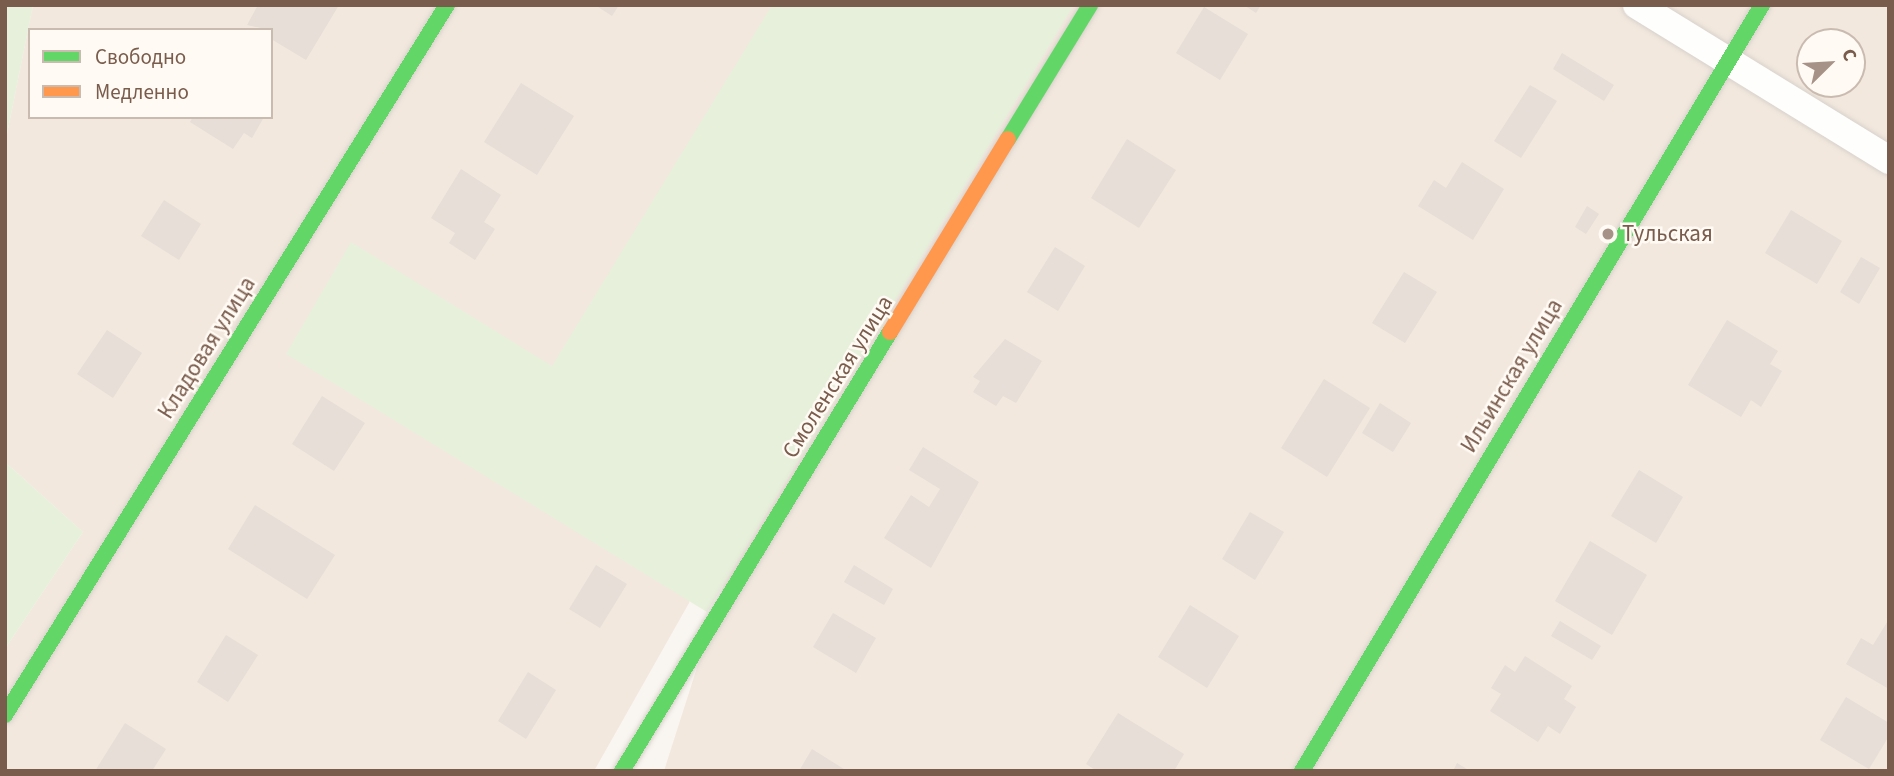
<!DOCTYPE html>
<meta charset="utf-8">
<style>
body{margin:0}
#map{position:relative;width:1894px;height:776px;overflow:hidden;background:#f9f5f0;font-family:"Source Sans 3",sans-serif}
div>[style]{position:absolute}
.residential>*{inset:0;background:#f2e8de}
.green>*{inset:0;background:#e7f0db}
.building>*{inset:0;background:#e6ded7}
.roads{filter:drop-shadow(0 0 2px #d7d1cb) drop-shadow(0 0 2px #d7d1cb)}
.street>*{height:28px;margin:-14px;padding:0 14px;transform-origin:14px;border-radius:14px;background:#fefefd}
.fast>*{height:16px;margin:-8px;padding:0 8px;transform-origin:8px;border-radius:8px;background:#63d668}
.slow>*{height:16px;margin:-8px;padding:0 8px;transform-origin:8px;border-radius:8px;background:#ff974d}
.dots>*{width:19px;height:19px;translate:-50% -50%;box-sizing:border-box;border:4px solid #fffaf3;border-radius:50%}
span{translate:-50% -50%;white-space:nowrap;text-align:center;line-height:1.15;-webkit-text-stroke:5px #fffaf3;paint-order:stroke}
.poi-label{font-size:23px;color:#7a5c4d}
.left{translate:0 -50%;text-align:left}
.street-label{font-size:23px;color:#7a5c4d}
.frame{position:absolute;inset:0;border:7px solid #7a5c4d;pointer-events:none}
.legend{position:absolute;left:28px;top:28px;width:245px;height:91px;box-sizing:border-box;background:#fffaf3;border:2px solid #cabbb1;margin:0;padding:9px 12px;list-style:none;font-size:21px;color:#7a5c4d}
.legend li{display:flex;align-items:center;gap:14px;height:35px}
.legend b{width:35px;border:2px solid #cabbb1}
.north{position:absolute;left:1796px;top:28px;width:70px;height:70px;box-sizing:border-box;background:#fffaf3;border:2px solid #cabbb1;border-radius:50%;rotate:66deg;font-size:19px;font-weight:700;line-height:28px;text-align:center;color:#7a5c4d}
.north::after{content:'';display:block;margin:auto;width:24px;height:32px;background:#a69286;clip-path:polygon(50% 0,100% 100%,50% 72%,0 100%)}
</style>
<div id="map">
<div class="residential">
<i style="clip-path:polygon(evenodd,33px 5px,841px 5px,689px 603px,594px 771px,5px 771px,5px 649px,83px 532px,5px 462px,5px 144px,33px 5px,30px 30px,271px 30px,271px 117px,30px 117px,30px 30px)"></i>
<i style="clip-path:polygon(evenodd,891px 5px,1889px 5px,1889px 771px,664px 771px,788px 383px,891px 5px,1810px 42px,1852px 42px,1852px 84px,1810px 84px,1810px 42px)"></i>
</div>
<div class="green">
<i style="clip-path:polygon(5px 5px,33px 5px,5px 144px)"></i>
<i style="clip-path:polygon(772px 5px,1074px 5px,707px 612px,286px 354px,351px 242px,552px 366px)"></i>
<i style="clip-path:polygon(5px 462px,83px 532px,5px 649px)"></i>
</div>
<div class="building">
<i style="clip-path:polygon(258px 5px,339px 5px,306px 60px,271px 39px,271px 30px,247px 25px)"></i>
<i style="clip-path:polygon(595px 5px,619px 5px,612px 16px)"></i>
<i style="clip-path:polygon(1244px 5px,1261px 5px,1256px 13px)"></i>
<i style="clip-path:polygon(1204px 7px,1248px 34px,1220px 80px,1176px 53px)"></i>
<i style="clip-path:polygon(1562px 53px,1614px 85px,1604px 101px,1553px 69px)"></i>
<i style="clip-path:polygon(521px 83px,574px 116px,537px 175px,484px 142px)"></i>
<i style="clip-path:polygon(1530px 85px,1557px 101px,1521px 158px,1494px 141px)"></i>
<i style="clip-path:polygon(193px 117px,264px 117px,252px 138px,244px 133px,233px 149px,190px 122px)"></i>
<i style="clip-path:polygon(1127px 139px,1176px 170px,1139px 228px,1091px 198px)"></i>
<i style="clip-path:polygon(1462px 162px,1504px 189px,1473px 240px,1418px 206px,1434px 180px,1446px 188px)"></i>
<i style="clip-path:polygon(461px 169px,501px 195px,484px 222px,495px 229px,475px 260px,449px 243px,455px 233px,431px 218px)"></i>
<i style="clip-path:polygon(164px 200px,201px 224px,179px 260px,141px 236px)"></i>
<i style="clip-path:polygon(1587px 206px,1599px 214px,1586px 234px,1575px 227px)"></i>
<i style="clip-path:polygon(1791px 210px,1842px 241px,1817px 284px,1765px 253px)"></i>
<i style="clip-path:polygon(1055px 247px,1085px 266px,1058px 311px,1027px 292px)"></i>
<i style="clip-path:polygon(1861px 257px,1880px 268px,1859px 304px,1840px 292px)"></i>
<i style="clip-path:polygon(1404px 272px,1437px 292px,1405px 343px,1372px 323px)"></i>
<i style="clip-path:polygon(1727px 320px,1778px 351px,1770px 364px,1782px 371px,1761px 407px,1751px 400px,1741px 417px,1688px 385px)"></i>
<i style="clip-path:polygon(107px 330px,142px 353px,113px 398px,77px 374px)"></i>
<i style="clip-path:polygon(1005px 339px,1042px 361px,1016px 403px,1003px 396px,996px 406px,973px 392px,980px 381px,973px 377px)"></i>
<i style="clip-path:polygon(1324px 379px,1370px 408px,1327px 477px,1281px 448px)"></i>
<i style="clip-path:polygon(322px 396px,365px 423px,334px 471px,292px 444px)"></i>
<i style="clip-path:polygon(1380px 403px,1411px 423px,1393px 452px,1362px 433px)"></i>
<i style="clip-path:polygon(923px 447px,979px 482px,931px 568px,884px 538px,911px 495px,929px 507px,940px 489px,909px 470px)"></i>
<i style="clip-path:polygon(1639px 470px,1683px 497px,1656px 543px,1611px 516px)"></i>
<i style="clip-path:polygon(255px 505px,335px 555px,307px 599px,228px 549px)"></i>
<i style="clip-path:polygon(1250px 512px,1284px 532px,1255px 580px,1222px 559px)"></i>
<i style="clip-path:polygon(1590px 541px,1647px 575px,1612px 635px,1555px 601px)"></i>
<i style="clip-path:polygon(596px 565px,627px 584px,600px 628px,569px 609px)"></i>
<i style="clip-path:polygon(854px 565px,893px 589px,884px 605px,844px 582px)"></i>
<i style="clip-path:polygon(1190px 605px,1239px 636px,1207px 688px,1158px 657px)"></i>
<i style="clip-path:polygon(833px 613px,876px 638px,856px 673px,813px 647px)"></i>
<i style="clip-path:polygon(1889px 619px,1889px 689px,1846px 664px,1861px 638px,1873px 645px)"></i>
<i style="clip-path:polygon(1560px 621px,1601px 646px,1592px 660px,1551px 636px)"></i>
<i style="clip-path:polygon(226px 635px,258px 655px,228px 702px,197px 682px)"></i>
<i style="clip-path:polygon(1525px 656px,1572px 686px,1564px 699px,1576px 707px,1560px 734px,1548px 726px,1538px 742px,1490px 711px,1501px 694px,1491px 688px,1505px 665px,1515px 672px)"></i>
<i style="clip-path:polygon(528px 672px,556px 690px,526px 739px,498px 721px)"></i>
<i style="clip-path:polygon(1846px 697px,1889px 723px,1889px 736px,1869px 769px,1820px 740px)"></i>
<i style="clip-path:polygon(1118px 713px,1184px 754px,1174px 771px,1097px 771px,1086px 764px)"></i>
<i style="clip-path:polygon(125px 723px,166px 749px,152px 771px,95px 771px)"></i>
<i style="clip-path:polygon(812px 749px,847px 771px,799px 771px)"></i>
<i style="clip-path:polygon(1457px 763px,1470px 771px,1453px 771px)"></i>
</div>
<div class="roads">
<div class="street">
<i style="left:1637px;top:5px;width:296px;rotate:31.6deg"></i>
</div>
<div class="fast">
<i style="left:1008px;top:139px;width:157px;rotate:-58.5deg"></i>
<i style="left:5px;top:715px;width:836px;rotate:-58.1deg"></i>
<i style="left:622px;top:771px;width:514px;rotate:-58.6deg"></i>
<i style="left:1302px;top:771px;width:894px;rotate:-59.01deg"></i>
</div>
<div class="slow">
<i style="left:890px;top:332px;width:226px;rotate:-58.6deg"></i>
</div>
</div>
<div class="dots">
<i style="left:1608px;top:234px;background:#a69286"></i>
</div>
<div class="poi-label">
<span class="left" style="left:1622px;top:234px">Тульская</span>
</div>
<div class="street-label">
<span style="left:207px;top:348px;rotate:-58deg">Кладовая улица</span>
<span style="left:1512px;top:376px;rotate:-59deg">Ильинская улица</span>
<span style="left:838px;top:377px;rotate:-58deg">Смоленская улица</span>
</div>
<div class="frame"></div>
<ul class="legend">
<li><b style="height:9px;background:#63d668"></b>Свободно</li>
<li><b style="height:9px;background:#ff974d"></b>Медленно</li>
</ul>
<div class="north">С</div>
</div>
